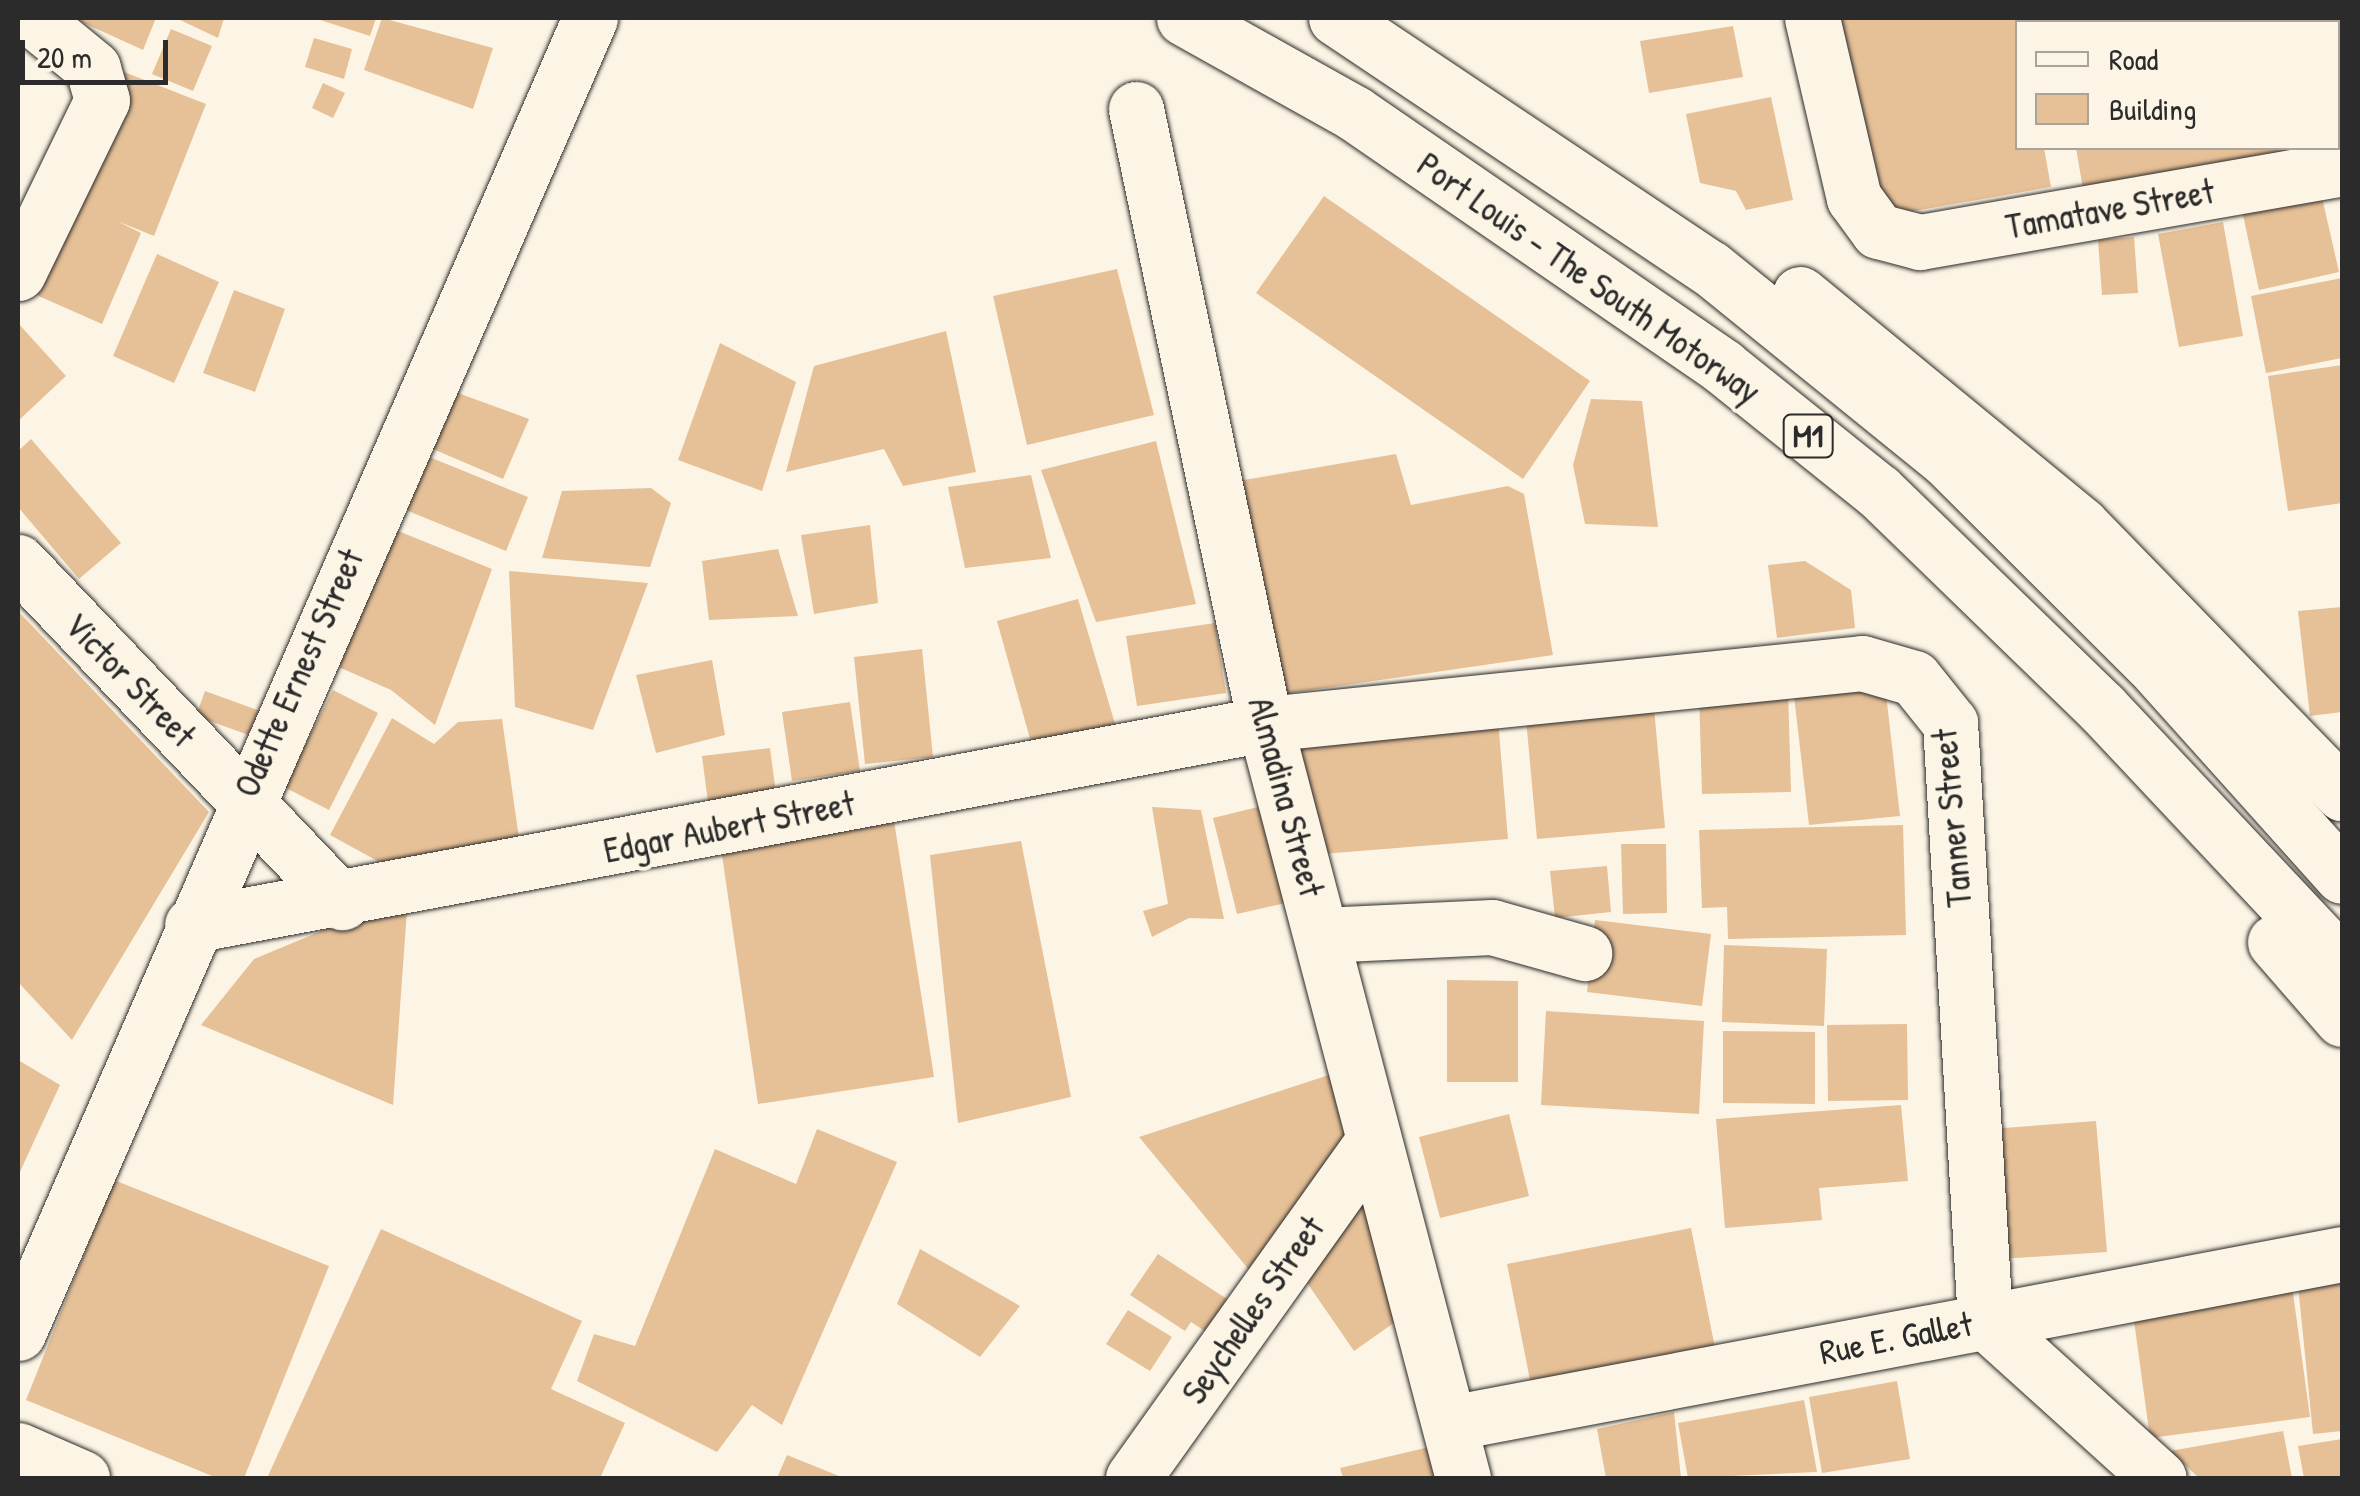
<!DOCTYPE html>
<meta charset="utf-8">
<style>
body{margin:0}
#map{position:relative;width:2360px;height:1496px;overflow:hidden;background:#fcf5e5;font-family:"Patrick Hand",sans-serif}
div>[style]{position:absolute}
.building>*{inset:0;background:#e6c097}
.roads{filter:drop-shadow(0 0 2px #2b2b2b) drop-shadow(0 0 2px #2b2b2b)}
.minor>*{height:55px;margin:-27.5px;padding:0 27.5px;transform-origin:27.5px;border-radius:27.5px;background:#fcf5e5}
.major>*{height:55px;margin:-27.5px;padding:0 27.5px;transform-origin:27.5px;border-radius:27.5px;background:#fcf5e5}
.highway>*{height:55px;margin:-27.5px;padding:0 27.5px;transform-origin:27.5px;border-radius:27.5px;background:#fcf5e5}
span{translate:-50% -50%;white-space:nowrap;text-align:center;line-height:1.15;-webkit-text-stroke:8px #fcf5e5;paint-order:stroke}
.shield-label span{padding:2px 8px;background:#fcf5e5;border:2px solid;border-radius:8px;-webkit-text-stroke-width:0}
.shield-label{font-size:32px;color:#2b2b2b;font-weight:700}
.street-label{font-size:35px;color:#2b2b2b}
.frame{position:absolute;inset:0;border:20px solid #2b2b2b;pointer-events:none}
.legend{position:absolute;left:2015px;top:20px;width:325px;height:130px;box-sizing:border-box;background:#fcf5e5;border:2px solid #a8a49b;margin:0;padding:12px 18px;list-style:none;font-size:30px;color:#2b2b2b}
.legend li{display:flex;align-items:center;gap:20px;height:50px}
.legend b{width:50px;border:2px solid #a8a49b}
.scale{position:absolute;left:20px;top:40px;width:148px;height:45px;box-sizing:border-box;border:5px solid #2b2b2b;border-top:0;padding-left:12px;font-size:30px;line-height:35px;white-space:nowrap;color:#2b2b2b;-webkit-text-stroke:8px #fcf5e5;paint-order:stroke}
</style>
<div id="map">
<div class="building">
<i style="clip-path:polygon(73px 18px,156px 18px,143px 50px)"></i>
<i style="clip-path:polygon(176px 18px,224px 18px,218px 38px)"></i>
<i style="clip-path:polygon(314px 18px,376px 18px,370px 36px)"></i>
<i style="clip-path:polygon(382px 18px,493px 48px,473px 109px,364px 70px)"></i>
<i style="clip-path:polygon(1836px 18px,2021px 18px,2018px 148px,2044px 148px,2051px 187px,1903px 213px,1869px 203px)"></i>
<i style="clip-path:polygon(2052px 18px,2292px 18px,2293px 22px,2053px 22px)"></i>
<i style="clip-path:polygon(1733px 26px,1743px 77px,1649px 93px,1640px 41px)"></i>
<i style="clip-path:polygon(171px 29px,212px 46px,193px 91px,152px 74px)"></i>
<i style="clip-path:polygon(314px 38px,352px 49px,344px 79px,305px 67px)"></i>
<i style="clip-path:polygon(124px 72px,206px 104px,154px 236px,117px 221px,141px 233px,102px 324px,34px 294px)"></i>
<i style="clip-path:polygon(323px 83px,345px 93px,333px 118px,312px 108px)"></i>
<i style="clip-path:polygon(1771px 97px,1793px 200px,1746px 210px,1736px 191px,1700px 183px,1686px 114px)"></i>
<i style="clip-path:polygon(2076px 148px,2308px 148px,2083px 189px)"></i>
<i style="clip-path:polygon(2321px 193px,2339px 272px,2259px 290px,2242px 210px)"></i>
<i style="clip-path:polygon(1324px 196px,1590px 381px,1523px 479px,1256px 293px)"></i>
<i style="clip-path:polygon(2223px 222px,2243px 336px,2179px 347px,2158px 234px)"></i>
<i style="clip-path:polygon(2134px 237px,2138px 293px,2102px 295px,2098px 240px)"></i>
<i style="clip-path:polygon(157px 254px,219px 282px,174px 383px,113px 356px)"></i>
<i style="clip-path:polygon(1117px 269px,1154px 415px,1027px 445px,993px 296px)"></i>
<i style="clip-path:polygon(2342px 278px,2342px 358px,2266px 373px,2251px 296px)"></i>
<i style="clip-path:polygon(234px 290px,285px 309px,255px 392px,203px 373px)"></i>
<i style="clip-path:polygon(18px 323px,66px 376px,18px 421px)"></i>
<i style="clip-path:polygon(946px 331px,976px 472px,903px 486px,884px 449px,786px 472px,814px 366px)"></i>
<i style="clip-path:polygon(720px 343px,796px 382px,762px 491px,678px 460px)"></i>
<i style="clip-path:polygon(2342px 365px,2342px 503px,2288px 511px,2268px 376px)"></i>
<i style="clip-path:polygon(447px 389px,529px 419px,503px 479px,426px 446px)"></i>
<i style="clip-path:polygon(1591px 399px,1642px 401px,1658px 527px,1585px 524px,1573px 465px)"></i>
<i style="clip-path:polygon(31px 439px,121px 543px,79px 579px,18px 507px,18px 451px)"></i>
<i style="clip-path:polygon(1156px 441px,1196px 604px,1096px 622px,1041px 470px)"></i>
<i style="clip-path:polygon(417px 452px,528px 497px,506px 551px,396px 506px)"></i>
<i style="clip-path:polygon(1396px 454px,1411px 505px,1508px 486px,1524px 494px,1553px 655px,1283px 694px,1238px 481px)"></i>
<i style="clip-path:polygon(1031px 475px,1051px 558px,965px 568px,948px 487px)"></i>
<i style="clip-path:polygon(651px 488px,671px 503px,650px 567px,542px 558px,562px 491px)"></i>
<i style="clip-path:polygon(376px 522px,492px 569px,435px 725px,391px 690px,318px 658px)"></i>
<i style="clip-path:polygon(870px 525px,878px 603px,814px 614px,801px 535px)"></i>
<i style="clip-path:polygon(778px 549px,798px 616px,709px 620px,702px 561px)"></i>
<i style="clip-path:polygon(1805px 561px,1851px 590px,1855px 628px,1777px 638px,1768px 565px)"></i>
<i style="clip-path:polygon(509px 571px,648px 583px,593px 730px,515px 707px)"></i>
<i style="clip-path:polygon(1078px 599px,1118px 734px,1034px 753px,997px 621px)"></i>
<i style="clip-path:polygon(2342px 607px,2342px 712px,2310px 716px,2298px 611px)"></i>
<i style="clip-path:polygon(18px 611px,209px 812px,72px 1040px,18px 982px)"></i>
<i style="clip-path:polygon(1215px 623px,1226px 693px,1137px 706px,1126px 636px)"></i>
<i style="clip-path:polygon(922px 649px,933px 757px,865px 764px,854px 657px)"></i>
<i style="clip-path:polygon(712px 660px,725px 735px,656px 753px,636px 675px)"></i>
<i style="clip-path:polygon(1885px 685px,1900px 816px,1809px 825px,1794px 696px)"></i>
<i style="clip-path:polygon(333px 690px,378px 713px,329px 810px,284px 787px)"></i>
<i style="clip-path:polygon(205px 691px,263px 712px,254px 737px,196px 716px)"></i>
<i style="clip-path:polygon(1788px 691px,1791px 792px,1702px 794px,1699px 693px)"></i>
<i style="clip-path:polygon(850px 702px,860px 771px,792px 781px,782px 712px)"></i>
<i style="clip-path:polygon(1654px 708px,1665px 828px,1537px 839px,1526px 719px)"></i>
<i style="clip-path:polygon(392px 718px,434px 744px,458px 722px,502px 719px,520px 845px,383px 864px,330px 835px)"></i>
<i style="clip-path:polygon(1498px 720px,1508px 839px,1310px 855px,1300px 738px)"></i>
<i style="clip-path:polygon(770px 748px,777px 801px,709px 810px,702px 756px)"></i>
<i style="clip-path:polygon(1266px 805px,1290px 902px,1237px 914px,1213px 818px)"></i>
<i style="clip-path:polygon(1152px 807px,1201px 810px,1224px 919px,1189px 918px,1152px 937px,1143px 911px,1168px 904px)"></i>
<i style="clip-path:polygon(894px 821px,934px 1077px,758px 1104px,722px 855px)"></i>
<i style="clip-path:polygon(1903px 825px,1906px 935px,1728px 939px,1727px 907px,1702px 908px,1699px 830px)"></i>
<i style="clip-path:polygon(1021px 841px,1071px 1097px,958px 1123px,930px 855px)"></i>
<i style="clip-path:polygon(1621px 844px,1666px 844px,1667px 913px,1623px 914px)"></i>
<i style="clip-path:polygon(1607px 866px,1611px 912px,1555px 918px,1550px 871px)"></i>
<i style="clip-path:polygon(407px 910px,393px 1105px,201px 1025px,254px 959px,331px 927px)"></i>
<i style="clip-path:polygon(1595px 920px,1711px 934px,1702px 1006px,1587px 992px)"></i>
<i style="clip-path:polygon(1724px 945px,1827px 949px,1824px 1026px,1722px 1022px)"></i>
<i style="clip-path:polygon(1447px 980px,1518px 981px,1518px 1082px,1447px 1082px)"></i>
<i style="clip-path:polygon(1546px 1011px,1704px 1021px,1699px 1114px,1541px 1105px)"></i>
<i style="clip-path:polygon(1907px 1024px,1908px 1100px,1828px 1101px,1827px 1025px)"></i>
<i style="clip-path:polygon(1723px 1031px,1815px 1032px,1815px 1104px,1723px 1103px)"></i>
<i style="clip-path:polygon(18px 1060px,60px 1085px,18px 1176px)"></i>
<i style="clip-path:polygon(1335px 1073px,1358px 1153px,1250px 1271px,1139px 1137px)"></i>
<i style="clip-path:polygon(1901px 1105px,1908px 1181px,1819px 1188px,1822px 1220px,1725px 1228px,1716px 1119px)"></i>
<i style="clip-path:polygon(1509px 1114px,1529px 1196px,1440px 1218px,1419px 1137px)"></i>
<i style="clip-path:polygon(2096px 1121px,2107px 1252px,2000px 1259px,1990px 1129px)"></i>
<i style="clip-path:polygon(817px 1129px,897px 1162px,782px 1425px,752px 1405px,717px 1452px,577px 1381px,594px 1334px,635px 1346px,715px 1149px,796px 1184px)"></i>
<i style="clip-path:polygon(114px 1180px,329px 1266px,244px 1478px,217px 1478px,26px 1400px)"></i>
<i style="clip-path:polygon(1354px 1204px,1383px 1211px,1405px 1315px,1354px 1351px,1301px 1274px)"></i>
<i style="clip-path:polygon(1691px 1228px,1715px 1348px,1531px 1385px,1507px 1264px)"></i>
<i style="clip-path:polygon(381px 1229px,582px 1321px,551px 1389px,625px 1423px,600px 1478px,267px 1478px)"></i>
<i style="clip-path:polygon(920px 1249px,1020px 1306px,980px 1357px,897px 1304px)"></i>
<i style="clip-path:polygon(1158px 1254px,1230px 1301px,1211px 1335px,1191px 1322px,1185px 1331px,1130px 1295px)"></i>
<i style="clip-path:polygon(2342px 1281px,2342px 1431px,2313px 1434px,2298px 1285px)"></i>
<i style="clip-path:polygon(2292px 1286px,2310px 1417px,2150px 1438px,2132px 1306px)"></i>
<i style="clip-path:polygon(1128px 1310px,1172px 1337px,1150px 1371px,1106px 1344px)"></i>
<i style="clip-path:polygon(1897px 1381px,1910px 1459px,1822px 1473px,1809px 1397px)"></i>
<i style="clip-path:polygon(1804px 1400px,1817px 1472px,1688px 1478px,1678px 1423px)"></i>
<i style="clip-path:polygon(1674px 1412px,1681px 1478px,1606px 1478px,1597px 1429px)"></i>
<i style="clip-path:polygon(2283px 1431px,2292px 1478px,2199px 1478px,2170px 1451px)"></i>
<i style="clip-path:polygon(2342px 1439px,2342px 1478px,2304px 1478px,2298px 1446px)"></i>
<i style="clip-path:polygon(1438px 1445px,1446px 1478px,1343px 1478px,1340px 1468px)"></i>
<i style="clip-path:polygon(787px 1455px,844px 1478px,777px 1478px)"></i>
</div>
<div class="roads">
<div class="minor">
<i style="left:1812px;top:18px;width:185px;rotate:76.9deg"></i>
<i style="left:1854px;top:198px;width:41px;rotate:54deg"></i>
<i style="left:1878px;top:231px;width:43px;rotate:14.7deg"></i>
<i style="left:1920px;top:242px;width:428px;rotate:-9.9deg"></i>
<i style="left:1136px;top:109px;width:628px;rotate:78.15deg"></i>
<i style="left:1265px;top:724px;width:780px;rotate:75.29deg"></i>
<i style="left:18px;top:273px;width:192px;rotate:-64.1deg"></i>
<i style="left:102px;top:100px;width:33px;rotate:-106deg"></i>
<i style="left:93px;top:68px;width:79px;rotate:-140.7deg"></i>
<i style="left:18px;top:562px;width:470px;rotate:46.4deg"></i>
<i style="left:192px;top:925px;width:1092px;rotate:-10.61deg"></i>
<i style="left:1265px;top:724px;width:600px;rotate:-5.83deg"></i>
<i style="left:1862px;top:663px;width:54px;rotate:16.1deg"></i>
<i style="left:1914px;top:678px;width:58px;rotate:51.3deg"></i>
<i style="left:1950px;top:723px;width:599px;rotate:86.65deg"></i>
<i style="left:1985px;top:1321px;width:234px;rotate:42.1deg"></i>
<i style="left:1322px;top:935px;width:170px;rotate:-2.7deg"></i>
<i style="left:1492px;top:927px;width:96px;rotate:15.8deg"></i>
<i style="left:18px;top:1333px;width:1434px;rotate:-66.49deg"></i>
<i style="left:1450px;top:1423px;width:908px;rotate:-10.73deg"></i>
<i style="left:1133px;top:1478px;width:413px;rotate:-54.5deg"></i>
</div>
<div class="major">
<i style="left:18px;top:1450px;width:70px;rotate:23.6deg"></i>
</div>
<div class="highway">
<i style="left:1184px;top:18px;width:195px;rotate:29.2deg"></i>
<i style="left:1354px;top:113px;width:448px;rotate:34.5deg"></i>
<i style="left:1723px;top:367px;width:198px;rotate:38.7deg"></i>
<i style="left:1878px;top:491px;width:312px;rotate:44.1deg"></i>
<i style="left:2102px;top:708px;width:351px;rotate:46.8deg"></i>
<i style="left:1336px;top:18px;width:450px;rotate:33.8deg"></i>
<i style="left:1710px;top:268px;width:304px;rotate:39deg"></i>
<i style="left:1946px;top:459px;width:289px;rotate:44.9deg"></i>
<i style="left:2151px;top:663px;width:286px;rotate:48.1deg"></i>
<i style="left:1800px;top:294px;width:364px;rotate:39.4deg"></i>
<i style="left:2081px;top:525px;width:374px;rotate:45.8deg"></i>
<i style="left:2275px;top:942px;width:102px;rotate:49deg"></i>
</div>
</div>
<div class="shield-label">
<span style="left:1808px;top:436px">M1</span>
</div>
<div class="street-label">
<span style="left:2110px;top:209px;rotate:-10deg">Tamatave Street</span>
<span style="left:1589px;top:278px;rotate:35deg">Port Louis – The South Motorway</span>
<span style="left:299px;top:673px;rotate:-66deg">Odette Ernest Street</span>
<span style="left:130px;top:680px;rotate:46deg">Victor Street</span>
<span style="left:1286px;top:797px;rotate:75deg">Almadina Street</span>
<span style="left:1952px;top:818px;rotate:-95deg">Tanner Street</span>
<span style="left:729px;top:827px;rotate:-11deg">Edgar Aubert Street</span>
<span style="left:1253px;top:1310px;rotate:-55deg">Seychelles Street</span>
<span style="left:1896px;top:1338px;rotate:-11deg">Rue E. Gallet</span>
</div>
<div class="frame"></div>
<ul class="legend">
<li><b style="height:12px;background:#fcf5e5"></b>Road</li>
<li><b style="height:28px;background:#e6c097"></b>Building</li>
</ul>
<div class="scale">20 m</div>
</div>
